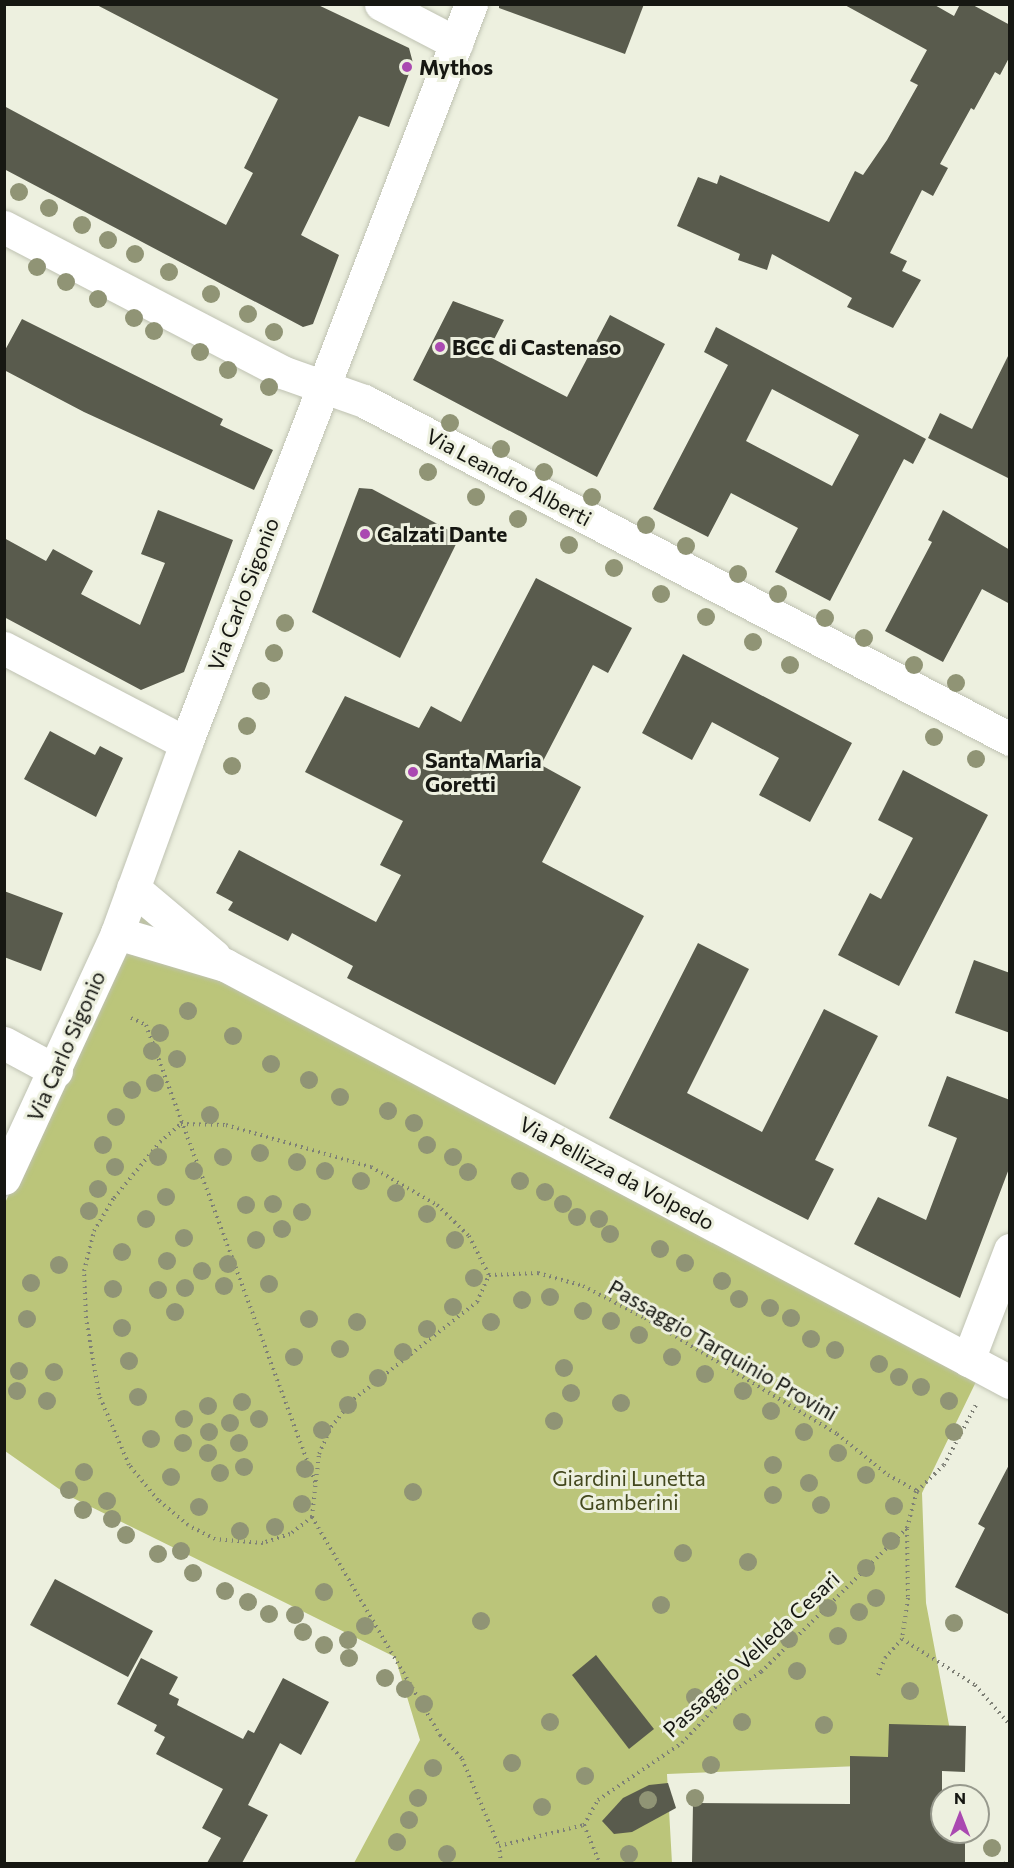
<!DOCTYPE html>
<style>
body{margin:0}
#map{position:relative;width:1014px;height:1868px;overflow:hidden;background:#edf0df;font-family:Commissioner,sans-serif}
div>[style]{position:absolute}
.green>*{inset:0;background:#bbc57a}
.building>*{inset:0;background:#595b4d}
.path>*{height:4px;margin-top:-2px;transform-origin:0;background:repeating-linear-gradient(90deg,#7e8076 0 1.5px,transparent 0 6px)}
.roads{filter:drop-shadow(0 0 2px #bfc2b2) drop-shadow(0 0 2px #bfc2b2)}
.minor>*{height:33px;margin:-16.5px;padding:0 16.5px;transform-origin:16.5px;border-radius:16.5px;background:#fff}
.trees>*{width:18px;height:18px;margin:-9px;border-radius:50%;background:#909475}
.dots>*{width:16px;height:16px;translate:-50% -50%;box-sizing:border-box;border:3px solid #edf0df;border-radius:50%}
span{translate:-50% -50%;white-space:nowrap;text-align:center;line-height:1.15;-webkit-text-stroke:6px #edf0df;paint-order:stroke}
.poi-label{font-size:21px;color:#161712;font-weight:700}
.left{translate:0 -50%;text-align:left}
.street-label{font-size:21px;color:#161712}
.park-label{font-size:21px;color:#43481e}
.frame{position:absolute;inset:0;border:6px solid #161712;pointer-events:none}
.north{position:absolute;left:930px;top:1784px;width:60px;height:60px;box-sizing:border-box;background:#edf0df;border:2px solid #97998d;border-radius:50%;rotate:0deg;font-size:16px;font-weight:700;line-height:24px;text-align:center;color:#161712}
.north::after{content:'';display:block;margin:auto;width:21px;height:27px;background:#aa49b1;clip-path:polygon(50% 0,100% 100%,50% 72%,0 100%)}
</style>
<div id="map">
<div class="green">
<i style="clip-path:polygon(141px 906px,988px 1357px,922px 1493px,926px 1603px,956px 1762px,667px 1774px,672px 1863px,354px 1863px,420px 1740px,395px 1657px,69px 1496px,5px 1451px,5px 1203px)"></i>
</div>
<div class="building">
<i style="clip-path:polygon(95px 4px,316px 4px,409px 48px,413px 63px,389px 127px,359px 116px,301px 235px,339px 255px,313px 324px,303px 327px,4px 169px,4px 106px,226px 225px,253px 173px,244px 168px,278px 99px)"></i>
<i style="clip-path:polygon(499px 4px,644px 4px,625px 54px,499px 8px)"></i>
<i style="clip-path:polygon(843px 4px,933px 4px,954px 16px,960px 4px,971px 4px,1010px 25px,1010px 56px,1000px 75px,995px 72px,974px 110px,971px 108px,940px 164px,948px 168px,933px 196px,922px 190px,890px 253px,907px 261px,902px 271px,921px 280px,893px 328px,847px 307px,852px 298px,772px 254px,767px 270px,738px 260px,740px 254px,677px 226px,698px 177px,717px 184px,720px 175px,829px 222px,855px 171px,863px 175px,887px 140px,918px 85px,910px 81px,927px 50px)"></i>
<i style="clip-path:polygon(453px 301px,504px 320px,486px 355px,567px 397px,610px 315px,665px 344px,597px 477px,413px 380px)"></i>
<i style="clip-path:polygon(22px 319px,223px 419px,220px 425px,273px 450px,254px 490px,84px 412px,4px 370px,4px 352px)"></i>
<i style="clip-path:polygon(evenodd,716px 327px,926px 439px,913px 464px,904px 459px,830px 601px,775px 572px,798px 528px,731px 493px,708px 537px,653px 509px,728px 365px,704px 352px,716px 327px,772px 389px,859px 435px,832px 486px,746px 441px,772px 389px)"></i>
<i style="clip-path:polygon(1010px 352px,1010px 479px,928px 438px,940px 413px,972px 429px)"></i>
<i style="clip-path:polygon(359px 488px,372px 489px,460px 536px,400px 658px,312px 612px)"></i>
<i style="clip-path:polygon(158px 510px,233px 540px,184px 672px,141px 690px,4px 617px,4px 538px,46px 561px,53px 549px,93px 571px,81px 594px,140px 625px,165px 563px,141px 554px)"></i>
<i style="clip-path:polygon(943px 510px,1010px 550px,1010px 604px,982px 589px,943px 662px,885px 631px,932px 542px,928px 540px)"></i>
<i style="clip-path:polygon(536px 578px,632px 628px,608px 673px,593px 665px,541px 765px,581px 787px,542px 862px,644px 916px,555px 1085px,347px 978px,353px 966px,292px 933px,288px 941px,228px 910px,233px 902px,216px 893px,239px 850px,376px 922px,401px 875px,380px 865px,403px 821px,305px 772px,345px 696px,419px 728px,431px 706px,461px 722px)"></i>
<i style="clip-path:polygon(683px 654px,852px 743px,810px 822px,759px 795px,779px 758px,712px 722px,692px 760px,642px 733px)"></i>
<i style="clip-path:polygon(50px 731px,95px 755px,100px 746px,123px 758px,96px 817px,24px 779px)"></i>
<i style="clip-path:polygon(903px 770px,988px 815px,899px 986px,838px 955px,870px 893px,881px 899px,913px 838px,878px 820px)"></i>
<i style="clip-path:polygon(4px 891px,63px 913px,41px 971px,4px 957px)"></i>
<i style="clip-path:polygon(698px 943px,749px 969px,687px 1093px,762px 1132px,824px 1009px,878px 1036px,815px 1160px,834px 1169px,808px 1220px,609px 1118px)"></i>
<i style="clip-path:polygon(974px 960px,1010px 973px,1010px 1033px,955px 1013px)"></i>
<i style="clip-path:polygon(947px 1076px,1010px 1100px,1010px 1166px,960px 1298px,854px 1244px,878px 1197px,926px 1220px,957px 1138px,928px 1126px)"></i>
<i style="clip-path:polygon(1010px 1463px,1010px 1615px,955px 1587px,985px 1528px,978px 1524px)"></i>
<i style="clip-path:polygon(55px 1579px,153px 1631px,128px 1677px,30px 1625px)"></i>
<i style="clip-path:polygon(596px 1655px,654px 1729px,629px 1749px,572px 1675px)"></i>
<i style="clip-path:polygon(141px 1658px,178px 1677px,169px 1694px,179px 1699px,177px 1705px,243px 1739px,248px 1730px,254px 1733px,283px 1678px,329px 1702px,301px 1755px,280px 1743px,248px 1805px,268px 1815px,242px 1863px,207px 1863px,221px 1838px,202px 1828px,223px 1789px,156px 1754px,165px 1737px,154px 1731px,157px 1725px,117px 1704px)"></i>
<i style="clip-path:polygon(889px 1724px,966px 1726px,965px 1772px,942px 1771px,942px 1832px,965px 1832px,965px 1863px,692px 1863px,693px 1803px,850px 1804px,850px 1756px,888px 1757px)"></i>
<i style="clip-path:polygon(668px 1783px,676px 1808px,632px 1832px,614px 1834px,602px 1821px,623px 1798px,649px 1785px)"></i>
</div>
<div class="path">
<i style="left:131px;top:1018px;width:17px;rotate:25deg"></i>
<i style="left:146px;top:1025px;width:489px;rotate:69.7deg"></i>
<i style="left:489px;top:1275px;width:49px;rotate:-2.3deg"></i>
<i style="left:538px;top:1273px;width:47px;rotate:16.1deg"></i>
<i style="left:583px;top:1286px;width:70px;rotate:27.3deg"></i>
<i style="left:645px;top:1318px;width:224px;rotate:31.1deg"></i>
<i style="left:837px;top:1434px;width:65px;rotate:38.8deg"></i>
<i style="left:888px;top:1475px;width:33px;rotate:29deg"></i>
<i style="left:312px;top:1517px;width:28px;rotate:142deg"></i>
<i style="left:290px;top:1534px;width:28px;rotate:162deg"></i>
<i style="left:263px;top:1543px;width:48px;rotate:-175.2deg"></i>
<i style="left:215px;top:1539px;width:30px;rotate:-153deg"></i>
<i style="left:188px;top:1525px;width:39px;rotate:-140deg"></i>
<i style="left:158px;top:1500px;width:45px;rotate:-129.6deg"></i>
<i style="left:129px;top:1465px;width:76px;rotate:-113.2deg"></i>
<i style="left:99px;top:1395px;width:78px;rotate:-99.6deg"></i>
<i style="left:86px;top:1318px;width:47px;rotate:-92.4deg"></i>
<i style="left:84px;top:1271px;width:41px;rotate:-76deg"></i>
<i style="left:94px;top:1231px;width:39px;rotate:-59deg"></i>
<i style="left:114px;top:1198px;width:72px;rotate:-50.6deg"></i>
<i style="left:160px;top:1142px;width:28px;rotate:-41deg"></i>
<i style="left:181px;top:1124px;width:45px;rotate:1.3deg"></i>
<i style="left:226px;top:1125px;width:151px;rotate:16.2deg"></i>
<i style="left:371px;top:1167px;width:76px;rotate:29.9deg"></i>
<i style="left:437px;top:1205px;width:45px;rotate:44.1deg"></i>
<i style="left:469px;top:1236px;width:44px;rotate:62.9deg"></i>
<i style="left:312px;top:1517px;width:253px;rotate:59.6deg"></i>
<i style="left:440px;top:1735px;width:33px;rotate:47deg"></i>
<i style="left:462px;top:1759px;width:95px;rotate:67deg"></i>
<i style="left:312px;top:1517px;width:63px;rotate:-83.7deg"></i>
<i style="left:319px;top:1454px;width:30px;rotate:-66deg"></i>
<i style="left:331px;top:1427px;width:36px;rotate:-51deg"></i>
<i style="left:354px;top:1399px;width:157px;rotate:-38.3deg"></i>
<i style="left:477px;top:1302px;width:30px;rotate:-66deg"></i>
<i style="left:907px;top:1529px;width:69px;rotate:89.2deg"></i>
<i style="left:908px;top:1598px;width:41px;rotate:98.3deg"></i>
<i style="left:902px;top:1639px;width:86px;rotate:32.2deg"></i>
<i style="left:975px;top:1685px;width:53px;rotate:48.8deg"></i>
<i style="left:878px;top:1675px;width:18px;rotate:-68deg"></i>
<i style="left:885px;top:1658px;width:25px;rotate:-48deg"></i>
<i style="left:584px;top:1825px;width:42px;rotate:67.7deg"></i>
<i style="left:501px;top:1864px;width:18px;rotate:-96deg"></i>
<i style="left:499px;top:1846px;width:88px;rotate:-13.9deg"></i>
<i style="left:584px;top:1825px;width:29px;rotate:-61deg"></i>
<i style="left:598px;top:1800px;width:102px;rotate:-34.2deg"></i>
<i style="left:682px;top:1743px;width:63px;rotate:-46.9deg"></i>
<i style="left:725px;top:1697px;width:44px;rotate:-34.8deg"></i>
<i style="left:761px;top:1672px;width:205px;rotate:-44.6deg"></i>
<i style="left:907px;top:1528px;width:38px;rotate:-75deg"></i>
<i style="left:917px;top:1491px;width:37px;rotate:-44deg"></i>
<i style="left:944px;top:1465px;width:70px;rotate:-62deg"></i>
<i style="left:1004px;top:1864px;width:6px;rotate:-18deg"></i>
</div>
<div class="roads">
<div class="minor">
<i style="left:381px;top:4px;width:85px;rotate:27.5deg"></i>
<i style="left:4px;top:227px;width:314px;rotate:27.5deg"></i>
<i style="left:282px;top:372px;width:87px;rotate:19.5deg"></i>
<i style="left:364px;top:401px;width:729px;rotate:27.62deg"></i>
<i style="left:4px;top:648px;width:205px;rotate:27.6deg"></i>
<i style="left:133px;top:888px;width:106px;rotate:40deg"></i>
<i style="left:117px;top:933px;width:113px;rotate:16.5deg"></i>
<i style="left:225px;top:965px;width:889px;rotate:27.98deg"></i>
<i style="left:4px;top:1043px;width:59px;rotate:28.3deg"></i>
<i style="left:4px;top:1178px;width:270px;rotate:-65.2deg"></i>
<i style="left:117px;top:933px;width:202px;rotate:-70deg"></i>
<i style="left:186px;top:743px;width:792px;rotate:-68.91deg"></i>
<i style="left:968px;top:1360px;width:118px;rotate:-69.1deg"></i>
</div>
</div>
<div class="trees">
<i style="left:19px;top:192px"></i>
<i style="left:49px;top:208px"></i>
<i style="left:82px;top:225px"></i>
<i style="left:108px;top:240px"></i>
<i style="left:135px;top:254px"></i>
<i style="left:37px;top:267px"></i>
<i style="left:169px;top:272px"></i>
<i style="left:66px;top:282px"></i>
<i style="left:211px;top:294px"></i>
<i style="left:98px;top:299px"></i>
<i style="left:248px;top:314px"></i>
<i style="left:134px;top:318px"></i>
<i style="left:154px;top:331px"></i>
<i style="left:274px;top:332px"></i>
<i style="left:200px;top:352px"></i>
<i style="left:228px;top:370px"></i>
<i style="left:269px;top:387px"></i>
<i style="left:450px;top:423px"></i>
<i style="left:501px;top:449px"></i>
<i style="left:428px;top:472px"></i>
<i style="left:544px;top:472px"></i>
<i style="left:476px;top:497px"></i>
<i style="left:592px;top:497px"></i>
<i style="left:518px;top:519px"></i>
<i style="left:646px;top:525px"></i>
<i style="left:569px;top:545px"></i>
<i style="left:686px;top:546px"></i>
<i style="left:614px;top:568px"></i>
<i style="left:738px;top:574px"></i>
<i style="left:661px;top:594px"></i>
<i style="left:778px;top:594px"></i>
<i style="left:706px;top:617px"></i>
<i style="left:825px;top:618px"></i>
<i style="left:285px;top:623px"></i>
<i style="left:864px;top:638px"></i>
<i style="left:753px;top:642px"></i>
<i style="left:274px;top:653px"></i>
<i style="left:790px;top:665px"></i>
<i style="left:914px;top:665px"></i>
<i style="left:956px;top:683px"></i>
<i style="left:261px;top:691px"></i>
<i style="left:247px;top:726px"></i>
<i style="left:934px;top:737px"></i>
<i style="left:976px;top:759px"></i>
<i style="left:232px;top:766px"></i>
<i style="left:188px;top:1011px"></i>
<i style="left:160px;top:1033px"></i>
<i style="left:233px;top:1036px"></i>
<i style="left:152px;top:1051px"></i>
<i style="left:177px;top:1059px"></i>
<i style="left:271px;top:1064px"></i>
<i style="left:309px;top:1080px"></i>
<i style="left:155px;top:1083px"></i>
<i style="left:132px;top:1090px"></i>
<i style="left:340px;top:1097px"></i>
<i style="left:388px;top:1111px"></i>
<i style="left:210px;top:1115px"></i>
<i style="left:116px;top:1117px"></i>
<i style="left:414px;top:1123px"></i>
<i style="left:103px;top:1145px"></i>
<i style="left:427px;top:1145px"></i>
<i style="left:260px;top:1153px"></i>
<i style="left:158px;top:1157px"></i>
<i style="left:223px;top:1157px"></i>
<i style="left:453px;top:1157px"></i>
<i style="left:297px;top:1162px"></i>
<i style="left:115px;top:1167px"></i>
<i style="left:194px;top:1171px"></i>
<i style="left:325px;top:1171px"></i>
<i style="left:468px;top:1172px"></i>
<i style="left:361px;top:1181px"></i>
<i style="left:520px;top:1181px"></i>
<i style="left:98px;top:1189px"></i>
<i style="left:545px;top:1192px"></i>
<i style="left:396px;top:1193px"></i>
<i style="left:166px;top:1197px"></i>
<i style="left:273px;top:1204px"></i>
<i style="left:563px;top:1204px"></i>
<i style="left:246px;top:1205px"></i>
<i style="left:89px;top:1211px"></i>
<i style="left:302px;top:1212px"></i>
<i style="left:427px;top:1214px"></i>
<i style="left:577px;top:1217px"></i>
<i style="left:146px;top:1219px"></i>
<i style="left:599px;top:1219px"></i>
<i style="left:282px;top:1229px"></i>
<i style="left:610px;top:1234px"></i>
<i style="left:184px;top:1238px"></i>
<i style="left:256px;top:1240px"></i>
<i style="left:455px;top:1240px"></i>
<i style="left:660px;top:1249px"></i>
<i style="left:122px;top:1252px"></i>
<i style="left:167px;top:1261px"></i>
<i style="left:685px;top:1263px"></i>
<i style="left:228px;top:1264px"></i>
<i style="left:59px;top:1265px"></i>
<i style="left:202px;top:1271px"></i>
<i style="left:474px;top:1278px"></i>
<i style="left:722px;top:1281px"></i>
<i style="left:31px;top:1283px"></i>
<i style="left:269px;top:1284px"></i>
<i style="left:224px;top:1286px"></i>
<i style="left:185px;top:1288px"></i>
<i style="left:113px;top:1289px"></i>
<i style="left:158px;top:1290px"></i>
<i style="left:550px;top:1297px"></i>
<i style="left:739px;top:1299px"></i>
<i style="left:522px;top:1300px"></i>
<i style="left:453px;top:1307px"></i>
<i style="left:770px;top:1308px"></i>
<i style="left:583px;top:1311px"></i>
<i style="left:175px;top:1312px"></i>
<i style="left:791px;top:1318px"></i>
<i style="left:27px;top:1319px"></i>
<i style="left:309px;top:1319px"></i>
<i style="left:611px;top:1321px"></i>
<i style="left:357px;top:1322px"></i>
<i style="left:491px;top:1322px"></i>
<i style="left:122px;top:1328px"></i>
<i style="left:427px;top:1329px"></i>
<i style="left:639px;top:1335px"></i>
<i style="left:811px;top:1339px"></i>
<i style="left:340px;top:1349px"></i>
<i style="left:835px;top:1350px"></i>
<i style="left:403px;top:1352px"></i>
<i style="left:294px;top:1357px"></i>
<i style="left:672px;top:1357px"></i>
<i style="left:129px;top:1361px"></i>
<i style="left:879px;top:1364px"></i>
<i style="left:564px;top:1368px"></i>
<i style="left:19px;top:1371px"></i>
<i style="left:54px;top:1372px"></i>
<i style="left:705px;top:1374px"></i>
<i style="left:899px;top:1377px"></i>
<i style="left:378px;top:1378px"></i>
<i style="left:921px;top:1387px"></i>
<i style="left:17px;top:1391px"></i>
<i style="left:743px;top:1391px"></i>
<i style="left:571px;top:1393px"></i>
<i style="left:138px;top:1397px"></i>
<i style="left:47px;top:1401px"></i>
<i style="left:949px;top:1401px"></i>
<i style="left:242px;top:1402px"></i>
<i style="left:621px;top:1403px"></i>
<i style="left:348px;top:1405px"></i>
<i style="left:208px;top:1406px"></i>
<i style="left:771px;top:1411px"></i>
<i style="left:184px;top:1419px"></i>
<i style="left:259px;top:1419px"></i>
<i style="left:554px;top:1421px"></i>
<i style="left:230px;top:1423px"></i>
<i style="left:322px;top:1430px"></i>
<i style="left:209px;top:1432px"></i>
<i style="left:804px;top:1432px"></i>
<i style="left:954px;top:1432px"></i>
<i style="left:151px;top:1439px"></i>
<i style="left:183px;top:1443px"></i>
<i style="left:239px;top:1443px"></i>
<i style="left:208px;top:1453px"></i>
<i style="left:838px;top:1453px"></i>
<i style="left:773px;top:1465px"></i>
<i style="left:244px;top:1467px"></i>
<i style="left:305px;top:1469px"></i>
<i style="left:84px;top:1472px"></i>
<i style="left:220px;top:1473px"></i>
<i style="left:866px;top:1475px"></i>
<i style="left:171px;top:1477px"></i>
<i style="left:809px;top:1483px"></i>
<i style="left:69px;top:1490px"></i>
<i style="left:413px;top:1492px"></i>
<i style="left:773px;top:1495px"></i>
<i style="left:107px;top:1501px"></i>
<i style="left:302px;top:1504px"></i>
<i style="left:821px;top:1505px"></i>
<i style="left:894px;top:1506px"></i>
<i style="left:199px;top:1507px"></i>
<i style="left:83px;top:1510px"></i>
<i style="left:112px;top:1519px"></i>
<i style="left:275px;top:1527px"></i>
<i style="left:240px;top:1531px"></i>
<i style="left:126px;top:1535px"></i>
<i style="left:891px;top:1541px"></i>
<i style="left:181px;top:1551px"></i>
<i style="left:683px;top:1553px"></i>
<i style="left:158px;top:1554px"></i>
<i style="left:748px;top:1562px"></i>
<i style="left:866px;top:1568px"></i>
<i style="left:193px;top:1573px"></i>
<i style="left:225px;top:1591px"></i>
<i style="left:324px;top:1592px"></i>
<i style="left:876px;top:1598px"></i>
<i style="left:248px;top:1602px"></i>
<i style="left:661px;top:1605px"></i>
<i style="left:828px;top:1608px"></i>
<i style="left:859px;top:1612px"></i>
<i style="left:269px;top:1614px"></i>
<i style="left:295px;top:1615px"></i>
<i style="left:481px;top:1621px"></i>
<i style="left:954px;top:1623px"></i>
<i style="left:365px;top:1626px"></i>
<i style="left:303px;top:1632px"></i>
<i style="left:838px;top:1636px"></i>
<i style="left:789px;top:1639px"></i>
<i style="left:348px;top:1640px"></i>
<i style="left:324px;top:1645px"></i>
<i style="left:349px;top:1658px"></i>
<i style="left:797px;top:1671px"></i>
<i style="left:385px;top:1678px"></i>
<i style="left:405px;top:1689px"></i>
<i style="left:910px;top:1691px"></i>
<i style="left:695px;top:1697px"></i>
<i style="left:424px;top:1704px"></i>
<i style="left:550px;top:1722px"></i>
<i style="left:742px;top:1722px"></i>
<i style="left:824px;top:1725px"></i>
<i style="left:512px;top:1763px"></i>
<i style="left:711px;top:1765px"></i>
<i style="left:433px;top:1768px"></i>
<i style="left:585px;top:1776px"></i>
<i style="left:418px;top:1798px"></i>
<i style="left:695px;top:1798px"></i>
<i style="left:648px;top:1800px"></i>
<i style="left:542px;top:1807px"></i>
<i style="left:409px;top:1820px"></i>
<i style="left:397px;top:1842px"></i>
<i style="left:992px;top:1848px"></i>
<i style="left:447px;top:1854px"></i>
<i style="left:629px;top:1854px"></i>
</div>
<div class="dots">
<i style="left:407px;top:67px;background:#aa49b1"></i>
<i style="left:440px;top:347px;background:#aa49b1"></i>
<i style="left:365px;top:534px;background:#aa49b1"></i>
<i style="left:413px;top:772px;background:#aa49b1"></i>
</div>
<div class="poi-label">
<span class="left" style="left:419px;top:67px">Mythos</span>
<span class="left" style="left:452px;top:347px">BCC di Castenaso</span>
<span class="left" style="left:377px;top:534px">Calzati Dante</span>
<span class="left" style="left:425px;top:772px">Santa Maria<br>Goretti</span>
</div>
<div class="street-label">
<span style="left:509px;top:477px;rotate:28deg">Via Leandro Alberti</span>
<span style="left:243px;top:594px;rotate:-69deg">Via Carlo Sigonio</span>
<span style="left:66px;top:1046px;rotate:-66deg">Via Carlo Sigonio</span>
<span style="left:617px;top:1173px;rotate:28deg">Via Pellizza da Volpedo</span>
<span style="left:723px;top:1350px;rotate:30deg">Passaggio Tarquinio Provini</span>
<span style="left:751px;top:1654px;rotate:-43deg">Passaggio Velleda Cesari</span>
</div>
<div class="park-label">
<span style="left:629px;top:1490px">Giardini Lunetta<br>Gamberini</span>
</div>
<div class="frame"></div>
<div class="north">N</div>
</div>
